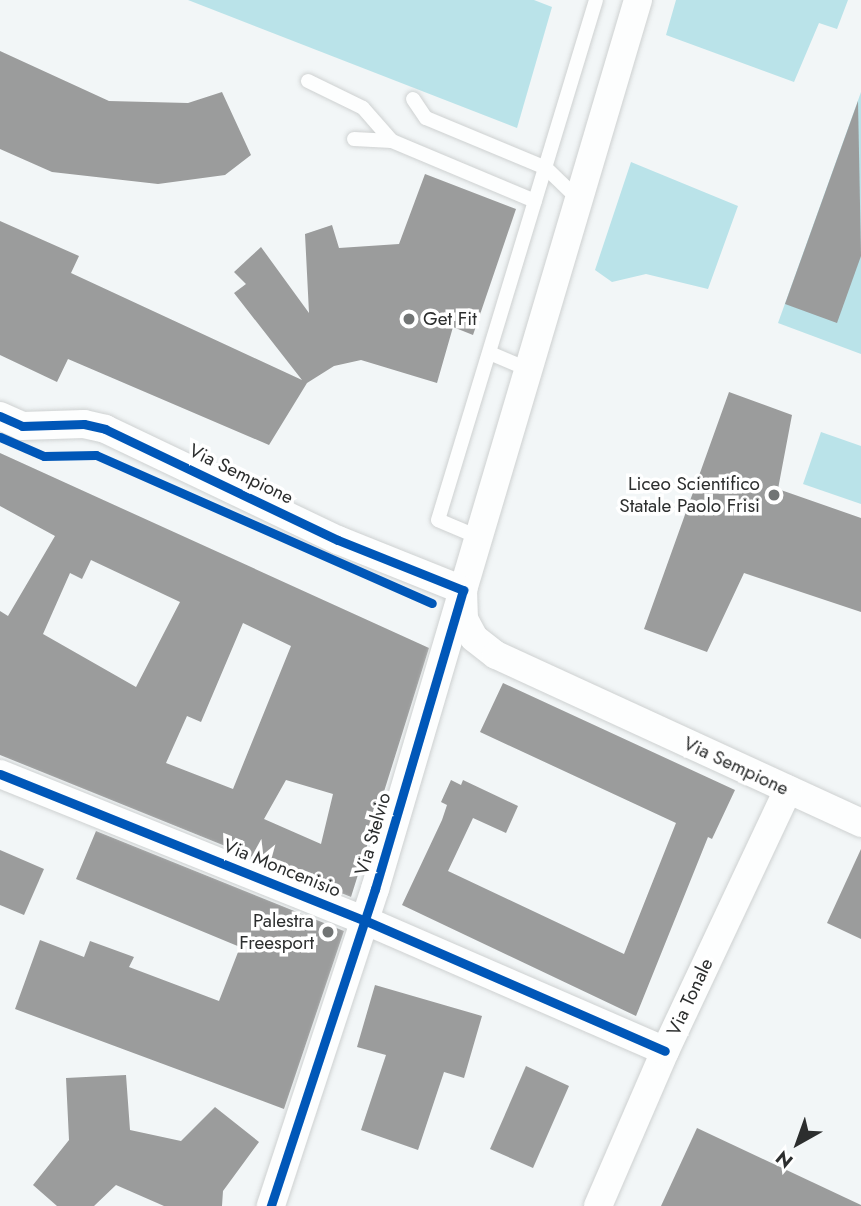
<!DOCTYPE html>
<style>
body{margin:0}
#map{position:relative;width:861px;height:1206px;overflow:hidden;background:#f2f6f7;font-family:Jost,sans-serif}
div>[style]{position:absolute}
.green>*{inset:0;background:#bae3e9}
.building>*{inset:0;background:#9b9c9c}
.roads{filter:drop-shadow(0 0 2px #ced1d1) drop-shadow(0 0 2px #ced1d1)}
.lane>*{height:14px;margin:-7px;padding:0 7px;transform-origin:7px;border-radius:7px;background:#fdfefe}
.street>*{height:28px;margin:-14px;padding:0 14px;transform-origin:14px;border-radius:14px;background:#fdfefe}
.cycleway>*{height:9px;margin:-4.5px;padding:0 4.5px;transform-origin:4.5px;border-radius:4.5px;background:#0057b8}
.dots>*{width:19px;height:19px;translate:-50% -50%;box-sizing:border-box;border:4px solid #fff;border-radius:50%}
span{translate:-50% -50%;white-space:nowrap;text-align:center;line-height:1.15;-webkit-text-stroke:7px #fff;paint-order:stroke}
.poi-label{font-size:19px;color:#2c2e2e}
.left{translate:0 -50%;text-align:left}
.right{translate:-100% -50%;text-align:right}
.street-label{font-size:19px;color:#2c2e2e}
.north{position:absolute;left:763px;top:1108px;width:70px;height:70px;-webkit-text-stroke:5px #fff;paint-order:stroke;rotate:220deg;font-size:19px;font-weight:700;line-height:28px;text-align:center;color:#2c2e2e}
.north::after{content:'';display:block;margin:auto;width:24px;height:32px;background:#2c2e2e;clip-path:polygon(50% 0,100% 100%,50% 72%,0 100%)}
</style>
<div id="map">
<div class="green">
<i style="clip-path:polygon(188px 0,534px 0,552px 7px,517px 128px)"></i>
<i style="clip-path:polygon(676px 0,848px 0,837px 29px,819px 23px,794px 82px,666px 35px)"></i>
<i style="clip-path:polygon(861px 92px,861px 354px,778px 323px)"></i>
<i style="clip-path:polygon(631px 162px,738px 206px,708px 289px,646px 274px,612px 282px,595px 270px)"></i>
<i style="clip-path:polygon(821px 432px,861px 446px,861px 504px,803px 484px)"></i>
</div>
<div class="building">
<i style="clip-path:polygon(0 51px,109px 101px,188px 103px,222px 92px,251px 155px,225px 175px,158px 184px,52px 172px,0 149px)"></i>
<i style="clip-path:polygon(858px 101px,861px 256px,837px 323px,785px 304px)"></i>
<i style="clip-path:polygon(425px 174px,516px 209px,473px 335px,453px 327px,437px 383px,361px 360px,334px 366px,307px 383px,269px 445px,68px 359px,57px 382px,0 355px,0 221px,79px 256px,71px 273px,302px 380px,234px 293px,246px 284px,234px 272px,261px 247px,309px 313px,305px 234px,332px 225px,339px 248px,399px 244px)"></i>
<i style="clip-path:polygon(729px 392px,792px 415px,778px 489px,861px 518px,861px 612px,744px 573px,707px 652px,644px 629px)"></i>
<i style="clip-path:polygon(evenodd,0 453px,429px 648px,351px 897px,0 755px,0 611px,8px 616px,55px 536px,0 506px,0 453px,91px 560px,180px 602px,136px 687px,43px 634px,70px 573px,82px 579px,91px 560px,0 453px,243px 623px,291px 646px,233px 789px,166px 763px,187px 716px,201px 722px,243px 623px,0 453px,286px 780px,333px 794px,321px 844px,264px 819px,286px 780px)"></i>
<i style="clip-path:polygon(503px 683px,735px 790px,712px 839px,708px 837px,636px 1016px,402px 905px,442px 820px,447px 805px,441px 802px,451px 780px,461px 785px,463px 780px,518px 806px,506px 833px,473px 818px,448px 871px,624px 954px,676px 823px,480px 732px)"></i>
<i style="clip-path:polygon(96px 831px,344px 931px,284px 1109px,15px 1009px,40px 940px,84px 957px,90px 941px,134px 957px,129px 967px,219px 1001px,240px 947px,76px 879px)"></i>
<i style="clip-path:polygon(861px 849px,861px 939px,827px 923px)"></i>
<i style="clip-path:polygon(0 850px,44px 869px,24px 915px,0 905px)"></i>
<i style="clip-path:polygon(375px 985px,482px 1016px,464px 1078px,444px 1072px,418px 1150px,361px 1130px,386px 1055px,357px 1047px)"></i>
<i style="clip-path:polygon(526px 1066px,569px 1086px,533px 1168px,490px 1149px)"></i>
<i style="clip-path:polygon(126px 1075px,130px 1130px,181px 1141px,215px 1107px,259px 1142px,223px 1191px,222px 1206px,164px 1206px,116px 1185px,94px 1206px,57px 1206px,33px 1185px,69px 1140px,66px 1078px)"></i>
<i style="clip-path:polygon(697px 1128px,861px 1205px,861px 1206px,661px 1206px)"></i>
</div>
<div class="roads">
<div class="lane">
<i style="left:308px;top:81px;width:61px;rotate:26.1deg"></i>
<i style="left:363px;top:108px;width:44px;rotate:48.7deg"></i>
<i style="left:392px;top:141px;width:155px;rotate:22.8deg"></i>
<i style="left:413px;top:99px;width:23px;rotate:56deg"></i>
<i style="left:426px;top:118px;width:130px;rotate:22.6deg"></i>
<i style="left:546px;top:168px;width:45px;rotate:44.1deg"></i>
<i style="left:354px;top:139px;width:38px;rotate:3deg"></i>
<i style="left:492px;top:354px;width:39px;rotate:23deg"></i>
<i style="left:478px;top:537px;width:43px;rotate:-157deg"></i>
<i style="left:438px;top:520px;width:543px;rotate:-73.1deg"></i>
</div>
<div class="street">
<i style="left:638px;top:0;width:615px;rotate:106.52deg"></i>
<i style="left:463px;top:590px;width:29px;rotate:88deg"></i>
<i style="left:464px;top:619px;width:21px;rotate:62deg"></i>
<i style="left:474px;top:638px;width:28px;rotate:38deg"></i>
<i style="left:496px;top:655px;width:402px;rotate:24.7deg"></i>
<i style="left:0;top:416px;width:24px;rotate:24deg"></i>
<i style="left:22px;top:426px;width:62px;rotate:-1.8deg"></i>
<i style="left:84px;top:424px;width:22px;rotate:13deg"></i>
<i style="left:105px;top:429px;width:258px;rotate:25.5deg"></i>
<i style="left:338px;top:540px;width:135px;rotate:21.8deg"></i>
<i style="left:463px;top:590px;width:312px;rotate:106.4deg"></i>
<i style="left:375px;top:889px;width:334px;rotate:108.2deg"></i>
<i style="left:0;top:774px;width:392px;rotate:21.9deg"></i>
<i style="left:364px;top:920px;width:328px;rotate:23.5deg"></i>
<i style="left:598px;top:1206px;width:169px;rotate:-66.6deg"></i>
<i style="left:665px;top:1051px;width:289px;rotate:-64.8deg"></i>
</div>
</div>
<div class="cycleway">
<i style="left:0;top:416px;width:24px;rotate:24deg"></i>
<i style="left:22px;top:426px;width:62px;rotate:-1.8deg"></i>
<i style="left:84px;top:424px;width:22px;rotate:13deg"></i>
<i style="left:105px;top:429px;width:258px;rotate:25.5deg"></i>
<i style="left:338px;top:540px;width:135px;rotate:21.8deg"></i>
<i style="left:463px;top:590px;width:312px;rotate:106.4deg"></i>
<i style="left:375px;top:889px;width:334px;rotate:108.2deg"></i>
<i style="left:0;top:437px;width:48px;rotate:23.4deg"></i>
<i style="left:44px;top:456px;width:52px;rotate:-1.1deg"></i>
<i style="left:96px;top:455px;width:367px;rotate:23.8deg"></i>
<i style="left:0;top:774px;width:392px;rotate:21.9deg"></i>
<i style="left:364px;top:920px;width:328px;rotate:23.5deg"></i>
</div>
<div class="dots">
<i style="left:409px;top:319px;background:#717474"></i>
<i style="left:774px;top:495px;background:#717474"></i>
<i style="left:328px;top:932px;background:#717474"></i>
</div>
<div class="poi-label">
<span class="left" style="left:423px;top:319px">Get Fit</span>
<span class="right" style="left:760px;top:495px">Liceo Scientifico<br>Statale Paolo Frisi</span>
<span class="right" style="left:314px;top:932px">Palestra<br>Freesport</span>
</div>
<div class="street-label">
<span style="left:241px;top:474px;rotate:26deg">Via Sempione</span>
<span style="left:736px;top:766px;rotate:25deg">Via Sempione</span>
<span style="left:373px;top:834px;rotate:-74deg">Via Stelvio</span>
<span style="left:282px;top:868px;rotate:22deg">Via Moncenisio</span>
<span style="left:690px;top:997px;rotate:-65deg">Via Tonale</span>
</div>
<div class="north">N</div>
</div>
